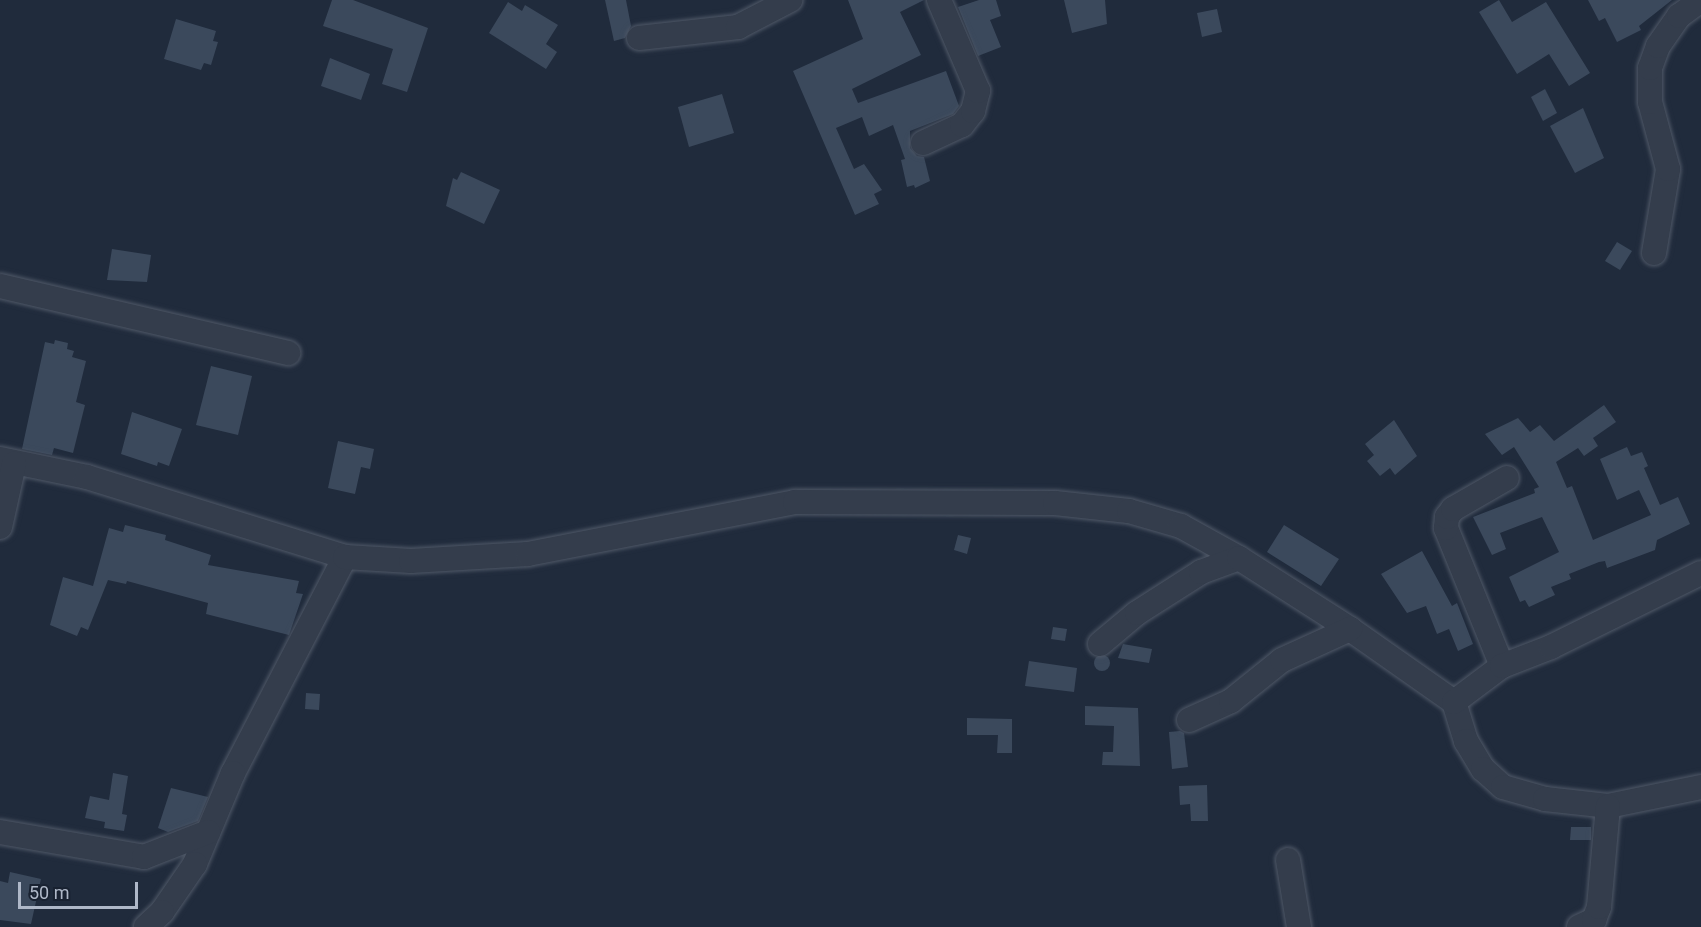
<!DOCTYPE html>
<style>
body{margin:0}
#map{position:relative;width:1701px;height:927px;overflow:hidden;background:#202b3c;font-family:Roboto,sans-serif}
div>[style]{position:absolute}
.building>*{inset:0;background:#3b495c}
.round{border-radius:50%}
.roads{filter:drop-shadow(0 0 2px #4f5867) drop-shadow(0 0 2px #4f5867)}
.minor>*{height:24px;margin:-12px;padding:0 12px;transform-origin:12px;border-radius:12px;background:#343d4c}
span{translate:-50% -50%;white-space:nowrap;text-align:center;line-height:1.15;-webkit-text-stroke:6px #192231;paint-order:stroke}
.scale{position:absolute;left:18px;top:882px;width:120px;height:27px;box-sizing:border-box;border:3px solid #afb8c8;border-top:0;padding-left:8px;font-size:18px;line-height:21px;white-space:nowrap;color:#afb8c8;-webkit-text-stroke:4px #192231;paint-order:stroke}
</style>
<div id="map">
<div class="building">
<i style="clip-path:polygon(332px 0,353px 0,428px 28px,407px 92px,382px 84px,393px 49px,323px 26px)"></i>
<i style="clip-path:polygon(605px 0,626px 0,631px 26px,625px 38px,614px 41px)"></i>
<i style="clip-path:polygon(848px 0,924px 0,900px 12px,921px 55px,852px 89px,858px 103px,946px 71px,959px 106px,953px 114px,910px 131px,910px 148px,917px 156px,924px 157px,930px 181px,915px 188px,914px 185px,907px 187px,901px 160px,905px 159px,893px 125px,869px 136px,862px 117px,836px 128px,854px 169px,864px 164px,882px 190px,874px 194px,879px 204px,855px 215px,793px 71px,863px 39px)"></i>
<i style="clip-path:polygon(979px 0,996px 0,1001px 16px,990px 20px,1001px 47px,978px 56px,958px 7px)"></i>
<i style="clip-path:polygon(1064px 0,1105px 0,1107px 24px,1072px 33px)"></i>
<i style="clip-path:polygon(1499px 0,1512px 22px,1546px 2px,1590px 73px,1569px 86px,1549px 54px,1517px 74px,1479px 12px)"></i>
<i style="clip-path:polygon(1588px 0,1672px 0,1639px 26px,1641px 30px,1617px 42px,1605px 18px,1599px 21px)"></i>
<i style="clip-path:polygon(508px 2px,522px 11px,525px 5px,558px 25px,546px 44px,557px 52px,546px 69px,489px 33px)"></i>
<i style="clip-path:polygon(1217px 9px,1222px 32px,1202px 37px,1197px 13px)"></i>
<i style="clip-path:polygon(176px 19px,216px 31px,213px 41px,218px 42px,211px 65px,204px 63px,201px 70px,164px 59px)"></i>
<i style="clip-path:polygon(330px 58px,370px 74px,361px 100px,321px 86px)"></i>
<i style="clip-path:polygon(1545px 89px,1557px 113px,1543px 121px,1531px 97px)"></i>
<i style="clip-path:polygon(722px 94px,734px 133px,689px 147px,678px 107px)"></i>
<i style="clip-path:polygon(1583px 108px,1604px 158px,1575px 173px,1550px 126px)"></i>
<i style="clip-path:polygon(461px 172px,500px 190px,484px 224px,446px 206px,453px 178px,457px 180px)"></i>
<i style="clip-path:polygon(1617px 242px,1632px 251px,1620px 270px,1605px 261px)"></i>
<i style="clip-path:polygon(112px 249px,151px 255px,147px 282px,107px 280px)"></i>
<i style="clip-path:polygon(55px 340px,68px 343px,67px 349px,74px 351px,72px 357px,86px 361px,76px 402px,85px 405px,73px 453px,54px 448px,52px 455px,22px 449px,45px 342px,54px 344px)"></i>
<i style="clip-path:polygon(211px 366px,252px 376px,238px 435px,196px 425px)"></i>
<i style="clip-path:polygon(1604px 405px,1616px 422px,1593px 438px,1598px 446px,1584px 456px,1578px 448px,1556px 462px,1567px 488px,1572px 486px,1593px 540px,1651px 515px,1639px 490px,1617px 500px,1600px 459px,1627px 447px,1631px 456px,1642px 452px,1648px 466px,1644px 468px,1660px 505px,1678px 497px,1690px 524px,1657px 540px,1655px 550px,1607px 568px,1605px 561px,1599px 562px,1569px 574px,1571px 579px,1551px 587px,1555px 595px,1529px 607px,1525px 600px,1520px 602px,1509px 577px,1559px 552px,1542px 517px,1500px 533px,1506px 549px,1492px 555px,1473px 517px,1535px 493px,1534px 489px,1539px 487px,1514px 447px,1502px 455px,1485px 434px,1518px 418px,1530px 432px,1540px 425px,1554px 441px)"></i>
<i style="clip-path:polygon(132px 412px,182px 429px,169px 466px,158px 462px,157px 466px,121px 454px)"></i>
<i style="clip-path:polygon(1394px 420px,1417px 456px,1395px 475px,1390px 468px,1380px 476px,1367px 461px,1374px 455px,1365px 444px)"></i>
<i style="clip-path:polygon(338px 441px,374px 449px,370px 469px,361px 467px,355px 494px,328px 488px)"></i>
<i style="clip-path:polygon(125px 525px,166px 535px,165px 540px,211px 555px,208px 565px,299px 581px,296px 593px,303px 594px,289px 635px,206px 614px,208px 603px,127px 581px,126px 584px,108px 580px,88px 630px,81px 627px,77px 636px,50px 625px,63px 577px,93px 586px,109px 528px,123px 532px)"></i>
<i style="clip-path:polygon(1284px 525px,1339px 559px,1321px 586px,1267px 552px)"></i>
<i style="clip-path:polygon(958px 535px,971px 538px,967px 554px,954px 550px)"></i>
<i style="clip-path:polygon(1422px 551px,1452px 606px,1457px 603px,1473px 644px,1458px 651px,1449px 629px,1437px 634px,1426px 606px,1407px 613px,1381px 574px)"></i>
<i style="clip-path:polygon(1053px 627px,1067px 629px,1065px 641px,1051px 639px)"></i>
<i style="clip-path:polygon(1123px 644px,1152px 649px,1149px 663px,1118px 658px)"></i>
<i class="round" style="left:1094px;top:655px;width:16px;height:16px"></i>
<i style="clip-path:polygon(1029px 661px,1077px 668px,1074px 692px,1025px 686px)"></i>
<i style="clip-path:polygon(306px 693px,320px 694px,319px 710px,305px 709px)"></i>
<i style="clip-path:polygon(1085px 706px,1138px 708px,1140px 766px,1102px 765px,1103px 752px,1113px 752px,1114px 726px,1085px 725px)"></i>
<i style="clip-path:polygon(967px 718px,1012px 719px,1012px 753px,997px 753px,998px 735px,967px 735px)"></i>
<i style="clip-path:polygon(1180px 731px,1184px 733px,1188px 767px,1172px 769px,1169px 732px)"></i>
<i style="clip-path:polygon(113px 773px,128px 776px,122px 814px,127px 815px,124px 831px,104px 828px,105px 822px,85px 818px,90px 796px,109px 800px)"></i>
<i style="clip-path:polygon(1207px 785px,1208px 821px,1191px 821px,1190px 804px,1180px 805px,1179px 786px)"></i>
<i style="clip-path:polygon(171px 788px,208px 797px,198px 821px,168px 832px,158px 828px)"></i>
<i style="clip-path:polygon(1571px 827px,1591px 827px,1591px 840px,1570px 840px)"></i>
<i style="clip-path:polygon(10px 872px,41px 879px,31px 924px,0 920px,0 881px,8px 883px)"></i>
</div>
<div class="roads">
<div class="minor">
<i style="left:639px;top:38px;width:100px;rotate:-6.3deg"></i>
<i style="left:738px;top:27px;width:59px;rotate:-27.4deg"></i>
<i style="left:923px;top:143px;width:43px;rotate:-24.8deg"></i>
<i style="left:962px;top:125px;width:18px;rotate:-52deg"></i>
<i style="left:973px;top:111px;width:21px;rotate:-76deg"></i>
<i style="left:978px;top:91px;width:99px;rotate:-113.2deg"></i>
<i style="left:1654px;top:253px;width:85px;rotate:-80.5deg"></i>
<i style="left:1668px;top:169px;width:69px;rotate:-105deg"></i>
<i style="left:1650px;top:102px;width:34px;rotate:-90deg"></i>
<i style="left:1650px;top:68px;width:23px;rotate:-70deg"></i>
<i style="left:1658px;top:46px;width:37px;rotate:-55deg"></i>
<i style="left:1679px;top:16px;width:27px;rotate:-36deg"></i>
<i style="left:0;top:286px;width:296px;rotate:13.1deg"></i>
<i style="left:0;top:459px;width:89px;rotate:11.7deg"></i>
<i style="left:87px;top:477px;width:270px;rotate:17.2deg"></i>
<i style="left:345px;top:557px;width:243px;rotate:117.4deg"></i>
<i style="left:233px;top:773px;width:99px;rotate:112.7deg"></i>
<i style="left:195px;top:864px;width:58px;rotate:124.5deg"></i>
<i style="left:162px;top:912px;width:22px;rotate:137deg"></i>
<i style="left:0;top:527px;width:65px;rotate:-77.5deg"></i>
<i style="left:345px;top:557px;width:66px;rotate:3.5deg"></i>
<i style="left:411px;top:561px;width:117px;rotate:-3.4deg"></i>
<i style="left:528px;top:554px;width:272px;rotate:-11deg"></i>
<i style="left:795px;top:502px;width:260px;rotate:0.2deg"></i>
<i style="left:1055px;top:503px;width:74px;rotate:6.2deg"></i>
<i style="left:1129px;top:511px;width:54px;rotate:16.1deg"></i>
<i style="left:1181px;top:526px;width:66px;rotate:28.9deg"></i>
<i style="left:1100px;top:644px;width:48px;rotate:-40deg"></i>
<i style="left:1137px;top:613px;width:76px;rotate:-32.6deg"></i>
<i style="left:1201px;top:572px;width:40px;rotate:-20.2deg"></i>
<i style="left:1239px;top:558px;width:132px;rotate:32.6deg"></i>
<i style="left:1350px;top:629px;width:127px;rotate:35.1deg"></i>
<i style="left:1454px;top:702px;width:41px;rotate:72.9deg"></i>
<i style="left:1466px;top:741px;width:33px;rotate:59deg"></i>
<i style="left:1483px;top:769px;width:27px;rotate:42deg"></i>
<i style="left:1503px;top:787px;width:44px;rotate:15.9deg"></i>
<i style="left:1545px;top:799px;width:63px;rotate:6.3deg"></i>
<i style="left:1608px;top:806px;width:95px;rotate:-11.5deg"></i>
<i style="left:1502px;top:666px;width:149px;rotate:-112.1deg"></i>
<i style="left:1446px;top:528px;width:11px;rotate:-85deg"></i>
<i style="left:1447px;top:517px;width:10px;rotate:-53deg"></i>
<i style="left:1453px;top:509px;width:62px;rotate:-29.9deg"></i>
<i style="left:1454px;top:702px;width:60px;rotate:-36.9deg"></i>
<i style="left:1502px;top:666px;width:53px;rotate:-21.2deg"></i>
<i style="left:1551px;top:647px;width:167px;rotate:-26.3deg"></i>
<i style="left:1189px;top:720px;width:46px;rotate:-24.3deg"></i>
<i style="left:1231px;top:701px;width:65px;rotate:-38.8deg"></i>
<i style="left:1282px;top:660px;width:75px;rotate:-24.5deg"></i>
<i style="left:0;top:832px;width:146px;rotate:9.8deg"></i>
<i style="left:144px;top:857px;width:69px;rotate:-21.3deg"></i>
<i style="left:1288px;top:860px;width:68px;rotate:80.7deg"></i>
<i style="left:1579px;top:927px;width:17px;rotate:-25deg"></i>
<i style="left:1594px;top:920px;width:14px;rotate:-69deg"></i>
<i style="left:1599px;top:907px;width:101px;rotate:-84.9deg"></i>
</div>
</div>
<div class="scale">50 m</div>
</div>
